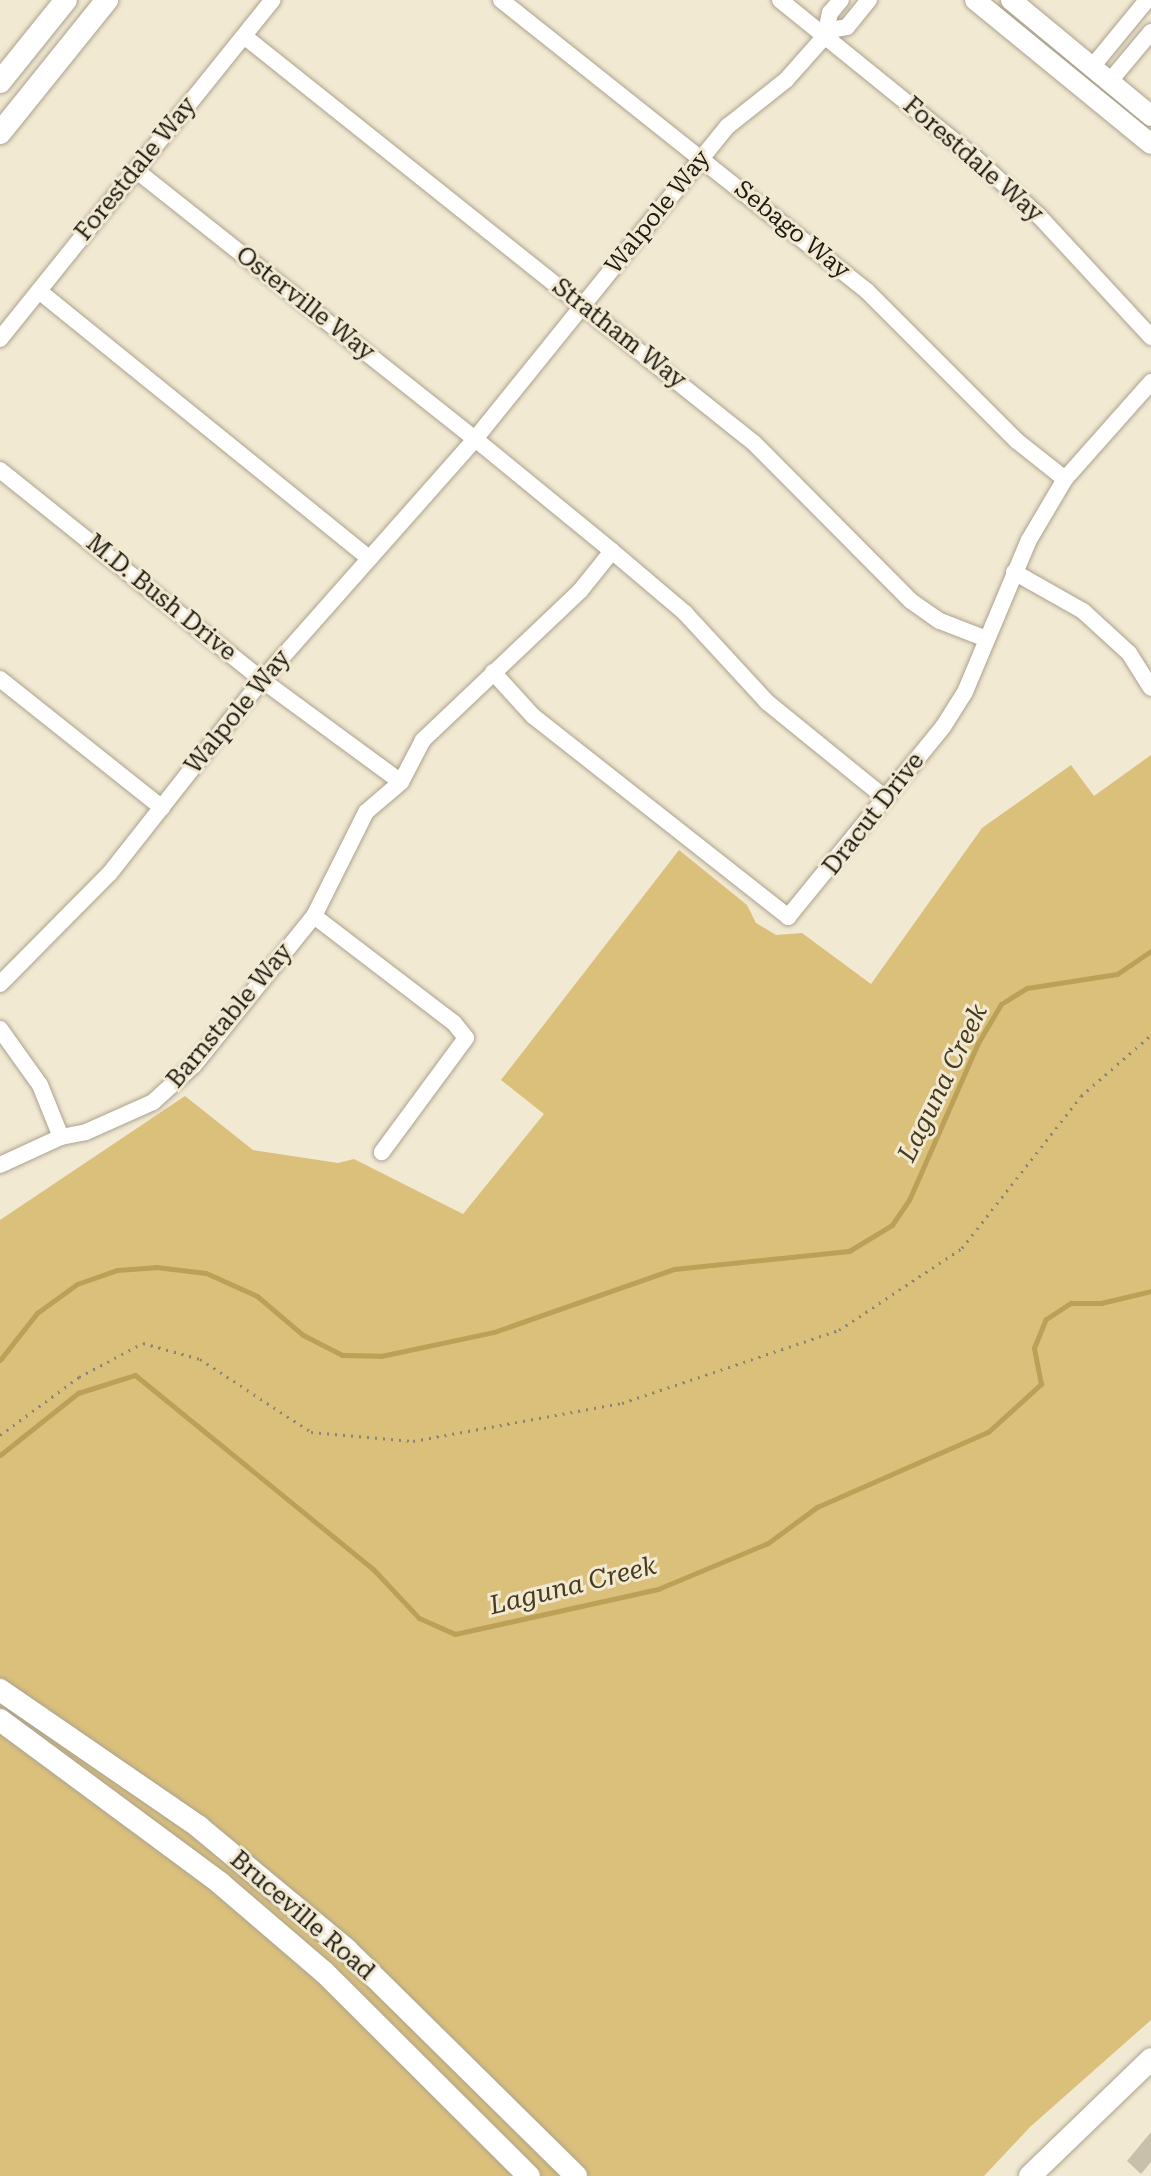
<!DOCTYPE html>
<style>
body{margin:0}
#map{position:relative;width:1151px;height:2176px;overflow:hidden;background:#f2e9d3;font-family:"Roboto Serif",serif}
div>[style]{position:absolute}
.green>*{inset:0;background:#dbc07c}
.stream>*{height:5px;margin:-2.5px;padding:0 2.5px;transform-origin:2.5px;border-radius:2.5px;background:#bda058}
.building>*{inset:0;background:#c9c0ab}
.path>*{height:3px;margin-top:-1.5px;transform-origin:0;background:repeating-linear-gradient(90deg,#8b8575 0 2px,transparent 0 8px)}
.roads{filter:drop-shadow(0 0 2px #aba28e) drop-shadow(0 0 2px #aba28e)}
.minor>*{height:16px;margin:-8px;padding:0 8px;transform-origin:8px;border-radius:8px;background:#fff}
.tertiary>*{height:20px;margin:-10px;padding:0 10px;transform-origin:10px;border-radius:10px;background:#fff}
.secondary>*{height:22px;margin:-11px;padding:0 11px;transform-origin:11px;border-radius:11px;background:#fff}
span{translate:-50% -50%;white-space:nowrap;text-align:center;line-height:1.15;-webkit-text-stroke:6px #f2e9d3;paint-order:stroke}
.street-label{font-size:24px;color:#1e1b13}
.water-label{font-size:26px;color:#483b1b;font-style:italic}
</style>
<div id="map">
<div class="green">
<i style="clip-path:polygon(1151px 755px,1151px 2020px,1030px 2127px,984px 2176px,0 2176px,0 1220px,185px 1096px,253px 1150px,338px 1163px,354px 1159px,463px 1214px,544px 1114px,501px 1080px,679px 850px,747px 905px,756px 923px,776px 935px,802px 933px,871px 984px,982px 828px,1071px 765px,1094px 796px)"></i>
</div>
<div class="stream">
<i style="left:0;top:1360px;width:60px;rotate:-51.8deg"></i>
<i style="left:37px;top:1313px;width:49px;rotate:-35.9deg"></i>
<i style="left:77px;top:1284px;width:42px;rotate:-19.3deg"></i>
<i style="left:117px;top:1270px;width:39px;rotate:-4deg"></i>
<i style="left:156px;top:1267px;width:50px;rotate:6.8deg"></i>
<i style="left:206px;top:1273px;width:56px;rotate:24.3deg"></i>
<i style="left:257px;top:1296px;width:60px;rotate:40.3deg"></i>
<i style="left:303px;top:1335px;width:44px;rotate:27.1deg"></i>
<i style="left:342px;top:1355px;width:39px;rotate:1deg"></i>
<i style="left:381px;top:1356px;width:116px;rotate:-12deg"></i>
<i style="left:494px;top:1332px;width:191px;rotate:-19.3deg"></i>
<i style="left:674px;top:1269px;width:176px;rotate:-5.9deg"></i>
<i style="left:849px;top:1251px;width:50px;rotate:-31.2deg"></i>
<i style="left:892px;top:1225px;width:30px;rotate:-56deg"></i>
<i style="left:909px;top:1200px;width:171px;rotate:-66.3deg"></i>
<i style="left:978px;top:1043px;width:45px;rotate:-59.5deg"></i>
<i style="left:1001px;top:1004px;width:31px;rotate:-32deg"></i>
<i style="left:1027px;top:988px;width:91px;rotate:-8.8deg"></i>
<i style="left:1117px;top:974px;width:41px;rotate:-34.1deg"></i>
<i style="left:0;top:1455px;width:100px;rotate:-38.5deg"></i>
<i style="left:78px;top:1393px;width:60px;rotate:-17.5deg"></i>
<i style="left:135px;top:1375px;width:307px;rotate:39.2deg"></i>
<i style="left:373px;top:1569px;width:67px;rotate:46.8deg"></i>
<i style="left:419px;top:1618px;width:39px;rotate:24deg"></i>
<i style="left:455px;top:1634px;width:208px;rotate:-12.5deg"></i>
<i style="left:658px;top:1589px;width:119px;rotate:-22.7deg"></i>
<i style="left:768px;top:1543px;width:61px;rotate:-36.3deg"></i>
<i style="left:817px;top:1507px;width:187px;rotate:-23.7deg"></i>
<i style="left:988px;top:1432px;width:72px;rotate:-42.2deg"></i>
<i style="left:1041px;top:1384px;width:37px;rotate:-101deg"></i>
<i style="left:1034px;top:1348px;width:31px;rotate:-68deg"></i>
<i style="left:1046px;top:1319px;width:30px;rotate:-33deg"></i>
<i style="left:1071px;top:1303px;width:30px"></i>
<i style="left:1101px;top:1303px;width:51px;rotate:-13.5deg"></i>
</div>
<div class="building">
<i style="clip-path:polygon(1151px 2132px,1151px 2162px,1141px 2174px,1127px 2161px)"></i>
</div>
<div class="path">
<i style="left:0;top:1435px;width:98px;rotate:-36.3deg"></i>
<i style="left:79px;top:1377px;width:72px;rotate:-28deg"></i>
<i style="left:143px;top:1343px;width:59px;rotate:15.7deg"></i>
<i style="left:200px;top:1359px;width:133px;rotate:33.3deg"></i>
<i style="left:311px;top:1432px;width:102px;rotate:5deg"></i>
<i style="left:413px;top:1441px;width:212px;rotate:-10.3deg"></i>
<i style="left:622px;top:1403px;width:229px;rotate:-18.6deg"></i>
<i style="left:839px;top:1330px;width:148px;rotate:-33.7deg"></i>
<i style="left:962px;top:1248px;width:193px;rotate:-51.9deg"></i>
<i style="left:1081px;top:1096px;width:93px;rotate:-41.1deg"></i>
</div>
<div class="roads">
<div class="minor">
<i style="left:501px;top:0;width:468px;rotate:38.5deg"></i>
<i style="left:867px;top:291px;width:212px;rotate:45deg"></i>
<i style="left:1017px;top:441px;width:61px;rotate:38.4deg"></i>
<i style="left:780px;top:0;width:250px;rotate:39deg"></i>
<i style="left:974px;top:157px;width:88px;rotate:42.2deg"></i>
<i style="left:1039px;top:216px;width:165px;rotate:47.2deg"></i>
<i style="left:830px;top:30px;width:17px;rotate:-10deg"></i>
<i style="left:847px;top:27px;width:35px;rotate:-51deg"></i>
<i style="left:244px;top:36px;width:652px;rotate:38.59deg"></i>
<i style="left:754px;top:443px;width:223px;rotate:45.2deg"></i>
<i style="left:911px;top:601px;width:35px;rotate:35deg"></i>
<i style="left:940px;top:621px;width:47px;rotate:21.1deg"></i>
<i style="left:1092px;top:67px;width:87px;rotate:-50.6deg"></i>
<i style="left:1110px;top:81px;width:64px;rotate:-50.1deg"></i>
<i style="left:39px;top:291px;width:422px;rotate:39deg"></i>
<i style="left:0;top:339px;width:435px;rotate:-51.2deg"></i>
<i style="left:0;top:470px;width:336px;rotate:38.7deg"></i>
<i style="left:262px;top:680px;width:172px;rotate:36.3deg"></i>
<i style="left:612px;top:551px;width:96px;rotate:40.3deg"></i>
<i style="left:685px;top:613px;width:121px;rotate:47.3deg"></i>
<i style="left:767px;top:702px;width:152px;rotate:39.1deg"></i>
<i style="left:1014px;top:572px;width:79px;rotate:29.5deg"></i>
<i style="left:1083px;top:611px;width:62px;rotate:42.4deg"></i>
<i style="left:1129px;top:653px;width:41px;rotate:57.8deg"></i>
<i style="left:493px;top:672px;width:59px;rotate:47.7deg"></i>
<i style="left:533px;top:716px;width:325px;rotate:38.2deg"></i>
<i style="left:788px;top:917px;width:245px;rotate:-50.8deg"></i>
<i style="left:943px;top:727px;width:41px;rotate:-57.8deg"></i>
<i style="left:965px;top:692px;width:165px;rotate:-67.2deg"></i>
<i style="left:1029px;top:540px;width:71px;rotate:-59.5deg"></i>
<i style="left:1065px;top:479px;width:130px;rotate:-48.4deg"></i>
<i style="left:0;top:679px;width:207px;rotate:38.5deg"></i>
<i style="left:314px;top:916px;width:176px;rotate:37.4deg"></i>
<i style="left:454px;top:1023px;width:19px;rotate:51deg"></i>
<i style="left:466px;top:1038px;width:142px;rotate:126.4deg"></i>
<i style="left:0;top:984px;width:156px;rotate:-45.3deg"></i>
<i style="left:110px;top:873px;width:246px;rotate:-51.8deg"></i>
<i style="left:262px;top:680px;width:322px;rotate:-48.5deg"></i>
<i style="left:475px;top:439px;width:433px;rotate:-141.6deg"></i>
<i style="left:0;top:1029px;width:69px;rotate:54.5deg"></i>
<i style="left:40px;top:1085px;width:56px;rotate:68deg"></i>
<i style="left:61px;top:1137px;width:25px;rotate:-11deg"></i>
<i style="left:86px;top:1132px;width:73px;rotate:-24.1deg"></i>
<i style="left:153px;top:1102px;width:55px;rotate:-42.1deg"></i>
<i style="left:194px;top:1065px;width:191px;rotate:-51.2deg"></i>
<i style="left:314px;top:916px;width:116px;rotate:-63.4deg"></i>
<i style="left:366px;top:812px;width:46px;rotate:-40.6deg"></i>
<i style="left:401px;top:782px;width:47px;rotate:-62.4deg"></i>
<i style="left:423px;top:740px;width:216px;rotate:-43.5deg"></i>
<i style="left:580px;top:591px;width:51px;rotate:-51.3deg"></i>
<i style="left:612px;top:551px;width:177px;rotate:-140.7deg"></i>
<i style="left:475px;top:439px;width:402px;rotate:-51.1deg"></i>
<i style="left:728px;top:126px;width:74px;rotate:-38.4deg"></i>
<i style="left:786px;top:80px;width:59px;rotate:-48.4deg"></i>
<i style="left:825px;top:36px;width:24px;rotate:-78deg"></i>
<i style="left:830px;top:13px;width:17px;rotate:-50deg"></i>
<i style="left:0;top:1165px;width:67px;rotate:-24.7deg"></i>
</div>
<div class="tertiary">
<i style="left:975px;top:0;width:227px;rotate:39.3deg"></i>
<i style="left:1011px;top:0;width:182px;rotate:39.6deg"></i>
</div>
<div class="secondary">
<i style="left:0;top:82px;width:105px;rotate:-51.2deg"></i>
<i style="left:0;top:133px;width:171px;rotate:-51.2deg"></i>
<i style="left:0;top:1690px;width:242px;rotate:34.5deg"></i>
<i style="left:199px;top:1827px;width:191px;rotate:39.7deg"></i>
<i style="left:346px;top:1949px;width:323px;rotate:44.6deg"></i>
<i style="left:0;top:1720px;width:274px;rotate:36.5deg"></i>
<i style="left:220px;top:1883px;width:137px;rotate:40.6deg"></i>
<i style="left:324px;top:1972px;width:289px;rotate:44.9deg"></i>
<i style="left:1030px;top:2176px;width:168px;rotate:-44deg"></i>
</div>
</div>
<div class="street-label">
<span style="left:973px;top:160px;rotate:41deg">Forestdale Way</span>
<span style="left:136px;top:169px;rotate:-51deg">Forestdale Way</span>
<span style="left:658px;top:212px;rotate:-51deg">Walpole Way</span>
<span style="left:792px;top:230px;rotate:39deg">Sebago Way</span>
<span style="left:305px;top:304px;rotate:38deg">Osterville Way</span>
<span style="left:619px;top:334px;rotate:38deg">Stratham Way</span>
<span style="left:161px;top:598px;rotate:39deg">M.D. Bush Drive</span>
<span style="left:238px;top:712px;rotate:-51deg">Walpole Way</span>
<span style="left:874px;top:814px;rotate:-52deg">Dracut Drive</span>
<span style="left:230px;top:1016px;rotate:-50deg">Barnstable Way</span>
<span style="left:302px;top:1916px;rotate:41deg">Bruceville Road</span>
</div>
<div class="water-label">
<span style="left:943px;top:1083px;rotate:-64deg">Laguna Creek</span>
<span style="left:573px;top:1586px;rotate:-14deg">Laguna Creek</span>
</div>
</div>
